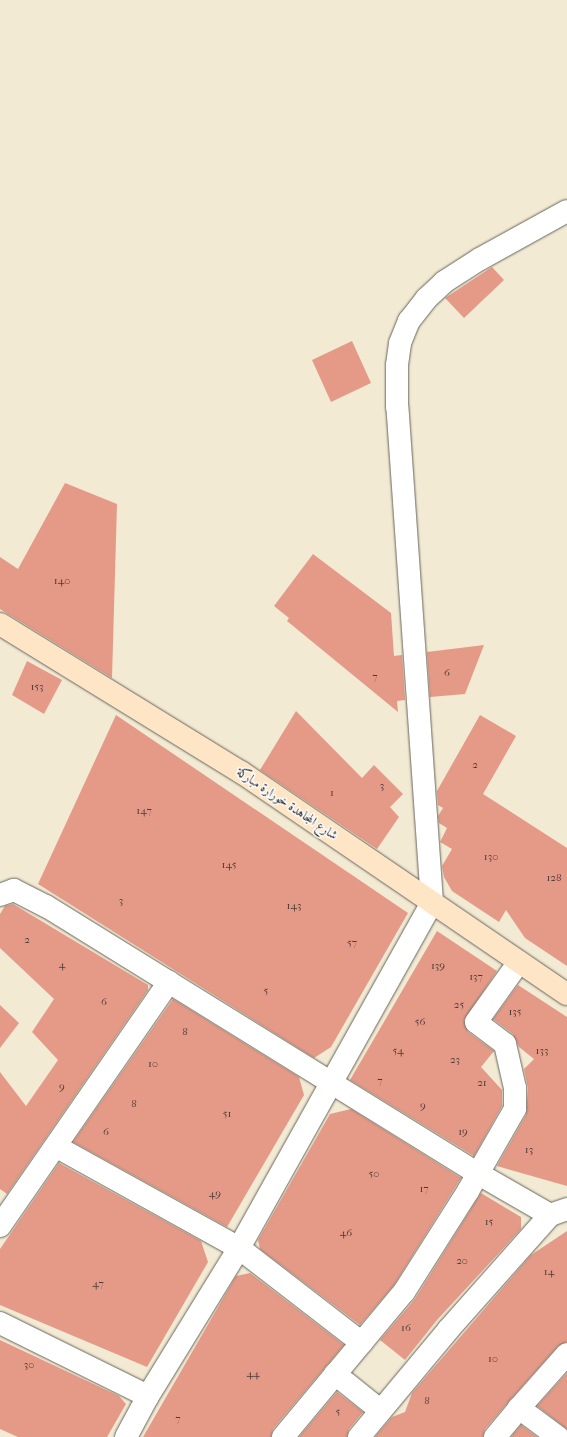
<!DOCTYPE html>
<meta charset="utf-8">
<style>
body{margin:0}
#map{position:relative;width:567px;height:1437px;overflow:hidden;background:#f2ead3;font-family:"IM FELL French Canon",Amiri,serif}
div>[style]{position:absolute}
.building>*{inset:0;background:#e59a88}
.roads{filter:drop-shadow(0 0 1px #67645c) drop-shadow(0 0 1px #67645c)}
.street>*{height:22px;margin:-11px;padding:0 11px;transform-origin:11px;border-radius:11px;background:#fff}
.secondary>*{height:22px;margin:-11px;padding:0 11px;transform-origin:11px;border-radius:11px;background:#fee5c5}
span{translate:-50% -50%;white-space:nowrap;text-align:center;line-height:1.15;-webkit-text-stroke:3px #fff;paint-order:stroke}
.number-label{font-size:11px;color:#4e3c37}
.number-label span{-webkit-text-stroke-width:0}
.street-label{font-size:13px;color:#1c1c1c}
</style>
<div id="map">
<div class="building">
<i style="clip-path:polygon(492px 267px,504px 280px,464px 318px,445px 298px)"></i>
<i style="clip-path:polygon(352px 341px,371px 383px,331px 402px,312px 360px)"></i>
<i style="clip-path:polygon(65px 483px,117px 504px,112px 678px,0 609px,0 557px,18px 569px)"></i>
<i style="clip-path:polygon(313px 554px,391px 613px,394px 656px,402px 655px,405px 700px,397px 701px,398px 712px,287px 621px,289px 618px,274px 606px)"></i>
<i style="clip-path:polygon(484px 645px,465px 694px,430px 697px,427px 652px)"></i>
<i style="clip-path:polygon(27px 661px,62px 680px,44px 714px,12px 695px)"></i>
<i style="clip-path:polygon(296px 711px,362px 778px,374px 765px,403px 794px,390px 807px,399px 817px,377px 849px,260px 770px)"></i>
<i style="clip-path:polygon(116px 715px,408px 913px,331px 1047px,314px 1058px,38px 884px)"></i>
<i style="clip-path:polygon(480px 715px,516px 736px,483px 794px,567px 848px,567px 966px,525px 938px,506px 910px,499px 922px,452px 891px,444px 877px,442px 866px,452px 849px,440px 842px,447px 828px,439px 823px,438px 816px,443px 808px,438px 805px,437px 791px)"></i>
<i style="clip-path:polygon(13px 904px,148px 985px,148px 990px,7px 1194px,0 1189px,0 1072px,26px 1106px,58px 1060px,32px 1032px,54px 999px,0 948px,0 914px,5px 906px)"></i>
<i style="clip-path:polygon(437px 931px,497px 971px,464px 1020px,468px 1032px,494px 1051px,481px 1067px,502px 1090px,502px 1106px,474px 1156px,350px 1080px)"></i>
<i style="clip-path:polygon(518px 985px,567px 1017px,567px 1186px,497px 1166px,526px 1115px,528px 1088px,524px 1069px,534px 1059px,519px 1047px,513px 1034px,493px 1019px)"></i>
<i style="clip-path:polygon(173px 999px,299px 1077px,304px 1095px,227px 1227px,73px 1142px)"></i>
<i style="clip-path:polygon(0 1005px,19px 1023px,0 1048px)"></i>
<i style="clip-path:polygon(351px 1109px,461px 1178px,394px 1285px,360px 1325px,260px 1249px,258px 1240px,330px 1114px)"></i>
<i style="clip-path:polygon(59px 1163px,201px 1241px,208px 1262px,147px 1367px,0 1305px,0 1249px)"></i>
<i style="clip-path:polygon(481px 1193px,521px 1217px,521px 1229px,437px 1320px,405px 1360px,380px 1340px,415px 1299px)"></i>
<i style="clip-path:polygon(567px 1231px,567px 1342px,558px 1346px,510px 1400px,485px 1429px,483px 1437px,375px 1437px,392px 1417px,405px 1412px,412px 1393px,531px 1255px)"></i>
<i style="clip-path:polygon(250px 1273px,344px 1345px,273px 1429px,271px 1437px,143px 1437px,236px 1276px)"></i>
<i style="clip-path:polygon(0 1340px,119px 1396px,126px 1404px,107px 1437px,18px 1437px,0 1429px)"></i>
<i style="clip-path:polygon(567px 1373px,567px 1429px,537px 1406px)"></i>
<i style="clip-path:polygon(337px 1392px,363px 1412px,349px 1429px,347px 1437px,299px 1437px)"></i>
<i style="clip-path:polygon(521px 1425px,537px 1437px,511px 1437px)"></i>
</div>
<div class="roads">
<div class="street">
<i style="left:0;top:895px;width:15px;rotate:-20deg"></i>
<i style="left:14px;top:890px;width:36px;rotate:27deg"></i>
<i style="left:46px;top:906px;width:507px;rotate:31.78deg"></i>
<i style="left:477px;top:1173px;width:84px;rotate:29.9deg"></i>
<i style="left:57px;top:1147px;width:208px;rotate:29deg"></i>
<i style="left:239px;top:1248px;width:155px;rotate:37.7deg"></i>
<i style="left:0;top:1226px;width:297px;rotate:-55.3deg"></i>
<i style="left:0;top:1323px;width:165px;rotate:26.3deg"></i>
<i style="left:335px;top:1374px;width:58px;rotate:38.7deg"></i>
<i style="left:126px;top:1437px;width:47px;rotate:-61.8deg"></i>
<i style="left:148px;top:1396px;width:174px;rotate:-58.4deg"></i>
<i style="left:239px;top:1248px;width:396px;rotate:-60.8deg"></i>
<i style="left:432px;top:902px;width:496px;rotate:-94deg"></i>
<i style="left:397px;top:407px;width:42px;rotate:-90deg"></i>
<i style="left:397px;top:365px;width:22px;rotate:-82deg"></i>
<i style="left:400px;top:343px;width:24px;rotate:-68deg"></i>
<i style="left:409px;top:321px;width:28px;rotate:-52deg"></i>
<i style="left:426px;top:299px;width:25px;rotate:-43deg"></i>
<i style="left:444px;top:282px;width:43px;rotate:-32.6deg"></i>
<i style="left:480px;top:259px;width:99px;rotate:-28.9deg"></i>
<i style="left:283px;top:1437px;width:189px;rotate:-50.2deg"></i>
<i style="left:404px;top:1292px;width:120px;rotate:-57.6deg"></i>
<i style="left:468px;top:1191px;width:95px;rotate:-60.2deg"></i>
<i style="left:515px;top:1109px;width:21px;rotate:-90deg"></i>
<i style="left:515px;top:1088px;width:45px;rotate:-102.8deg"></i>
<i style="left:505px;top:1044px;width:36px;rotate:-143deg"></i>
<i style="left:476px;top:1022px;width:74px;rotate:-54.4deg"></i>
<i style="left:359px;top:1437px;width:139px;rotate:-50.2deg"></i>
<i style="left:448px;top:1330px;width:154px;rotate:-48.4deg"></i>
<i style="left:550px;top:1215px;width:18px;rotate:-19deg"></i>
<i style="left:495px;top:1437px;width:38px;rotate:-50deg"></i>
<i style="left:558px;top:1437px;width:49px;rotate:-143.4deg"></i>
<i style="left:519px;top:1408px;width:72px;rotate:-48.4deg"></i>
</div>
<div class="secondary">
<i style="left:0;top:624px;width:283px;rotate:31.6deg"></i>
<i style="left:241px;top:772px;width:394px;rotate:34.3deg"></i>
</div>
</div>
<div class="number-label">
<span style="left:62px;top:581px">140</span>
<span style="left:447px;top:673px">6</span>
<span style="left:375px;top:677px">7</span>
<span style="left:37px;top:687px">153</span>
<span style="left:475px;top:765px">2</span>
<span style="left:382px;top:786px">3</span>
<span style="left:332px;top:793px">1</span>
<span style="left:144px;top:811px">147</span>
<span style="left:491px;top:857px">130</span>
<span style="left:229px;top:865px">145</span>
<span style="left:554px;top:878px">128</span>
<span style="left:121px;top:901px">3</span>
<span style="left:294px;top:906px">143</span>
<span style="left:27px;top:940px">2</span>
<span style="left:352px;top:943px">57</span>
<span style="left:62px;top:965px">4</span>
<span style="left:438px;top:966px">139</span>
<span style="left:476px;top:977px">137</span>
<span style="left:266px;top:991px">5</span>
<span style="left:104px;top:1002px">6</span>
<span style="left:459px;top:1005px">25</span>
<span style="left:515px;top:1012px">135</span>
<span style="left:420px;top:1022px">56</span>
<span style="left:185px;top:1032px">8</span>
<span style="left:398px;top:1051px">54</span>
<span style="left:542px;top:1051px">133</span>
<span style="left:455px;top:1060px">23</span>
<span style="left:153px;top:1064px">10</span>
<span style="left:380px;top:1081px">7</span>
<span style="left:482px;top:1083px">21</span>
<span style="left:62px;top:1087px">9</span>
<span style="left:134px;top:1104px">8</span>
<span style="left:423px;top:1106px">9</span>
<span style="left:227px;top:1114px">51</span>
<span style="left:106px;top:1132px">6</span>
<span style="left:463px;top:1132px">19</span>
<span style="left:529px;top:1150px">13</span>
<span style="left:374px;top:1174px">50</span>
<span style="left:424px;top:1189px">17</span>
<span style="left:215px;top:1194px">49</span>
<span style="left:489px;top:1222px">15</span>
<span style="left:346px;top:1233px">46</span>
<span style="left:462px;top:1261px">20</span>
<span style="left:549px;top:1272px">14</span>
<span style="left:98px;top:1284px">47</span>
<span style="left:406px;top:1328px">16</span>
<span style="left:493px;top:1359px">10</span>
<span style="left:29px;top:1365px">30</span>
<span style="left:253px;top:1374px">44</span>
<span style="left:427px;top:1401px">8</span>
<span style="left:338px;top:1412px">5</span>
<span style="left:178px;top:1419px">7</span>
</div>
<div class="street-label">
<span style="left:287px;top:804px;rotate:34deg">شارع المجاهدة خورارة مباركة</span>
</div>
</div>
